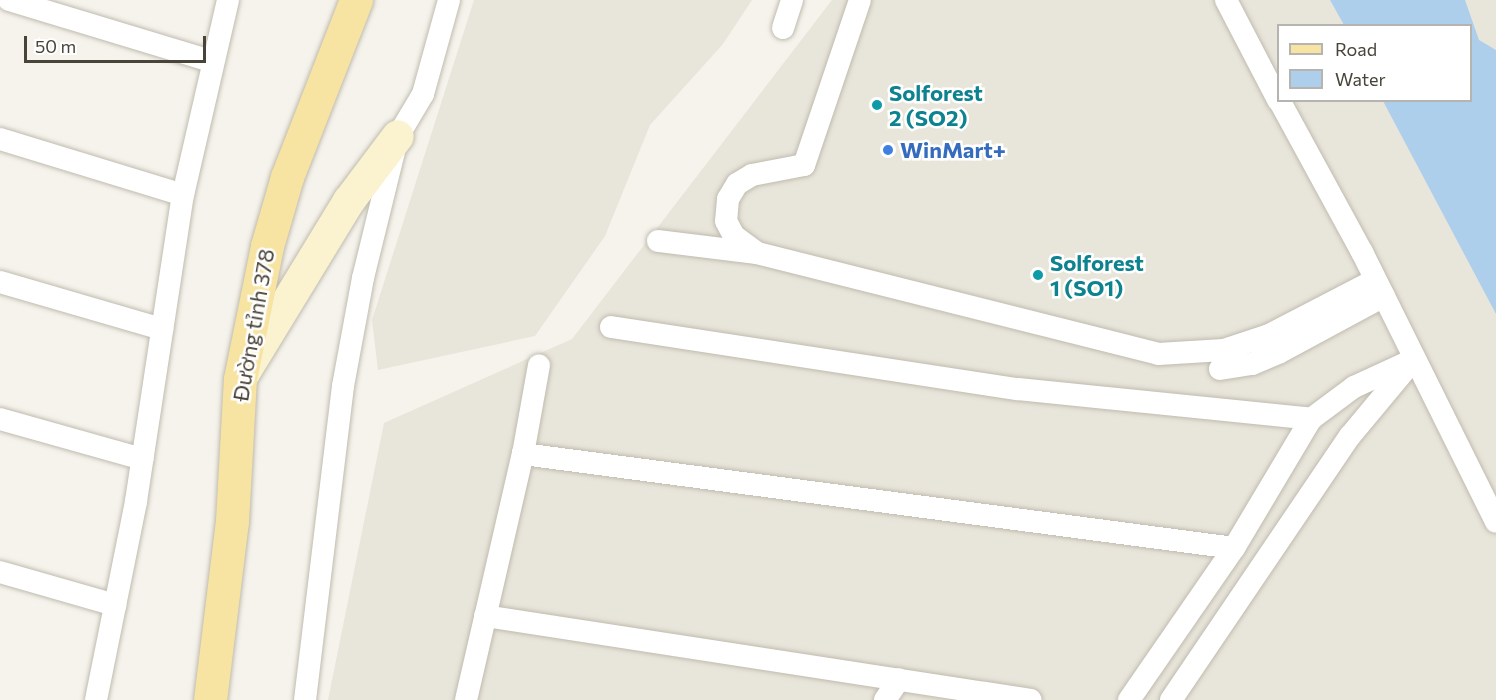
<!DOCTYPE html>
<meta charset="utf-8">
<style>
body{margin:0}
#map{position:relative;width:1496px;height:700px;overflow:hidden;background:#f5f3ec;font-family:Commissioner,sans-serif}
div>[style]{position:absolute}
.residential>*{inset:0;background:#e8e5da}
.water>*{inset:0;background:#aecfec}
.roads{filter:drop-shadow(0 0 2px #c0bbaf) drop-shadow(0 0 2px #c0bbaf)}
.street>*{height:22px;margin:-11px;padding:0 11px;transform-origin:11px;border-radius:11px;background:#fff}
.secondary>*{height:32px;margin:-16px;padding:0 16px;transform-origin:16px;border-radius:16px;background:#fbf3d0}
.primary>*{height:33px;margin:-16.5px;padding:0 16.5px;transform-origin:16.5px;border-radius:16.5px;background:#f7e4a2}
.dots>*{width:16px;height:16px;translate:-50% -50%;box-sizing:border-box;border:3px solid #fff;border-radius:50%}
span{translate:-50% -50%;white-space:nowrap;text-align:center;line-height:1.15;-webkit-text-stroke:5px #fff;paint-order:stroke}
.culture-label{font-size:22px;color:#0d838f;font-weight:700}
.left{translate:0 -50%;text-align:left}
.shop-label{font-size:22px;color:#366cbe;font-weight:700}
.street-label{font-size:22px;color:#49443a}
.legend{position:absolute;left:1277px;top:24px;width:195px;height:78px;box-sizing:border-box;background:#fff;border:2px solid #b6b4b0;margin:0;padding:8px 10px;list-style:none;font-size:18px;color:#49443a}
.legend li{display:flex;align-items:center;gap:12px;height:30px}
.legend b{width:30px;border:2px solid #b6b4b0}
.scale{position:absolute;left:24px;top:36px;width:182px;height:27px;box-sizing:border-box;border:3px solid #49443a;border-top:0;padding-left:8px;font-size:18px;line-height:21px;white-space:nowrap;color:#49443a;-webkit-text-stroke:4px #fff;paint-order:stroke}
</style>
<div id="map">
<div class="residential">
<i style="clip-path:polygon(474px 0,752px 0,723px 44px,650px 125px,605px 236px,535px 336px,378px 370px,372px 320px)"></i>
<i style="clip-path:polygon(evenodd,832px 0,1496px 0,1496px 700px,328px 700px,384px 423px,572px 339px,832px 0,1278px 26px,1470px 26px,1470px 100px,1278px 100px,1278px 26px)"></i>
</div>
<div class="water">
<i style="clip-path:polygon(1330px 0,1465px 0,1479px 40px,1496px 50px,1496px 314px,1383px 101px,1470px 100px,1470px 26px,1344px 25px)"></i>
</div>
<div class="roads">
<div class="street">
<i style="left:9px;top:0;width:211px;rotate:16.8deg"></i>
<i style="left:860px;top:0;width:174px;rotate:108.7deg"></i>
<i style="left:804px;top:165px;width:53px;rotate:169.1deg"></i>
<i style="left:752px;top:175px;width:17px;rotate:149deg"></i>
<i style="left:737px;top:184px;width:17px;rotate:121deg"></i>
<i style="left:728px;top:199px;width:22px;rotate:95deg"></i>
<i style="left:726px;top:221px;width:17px;rotate:62deg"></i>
<i style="left:734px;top:236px;width:29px;rotate:36deg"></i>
<i style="left:757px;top:253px;width:414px;rotate:14.1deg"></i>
<i style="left:1158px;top:354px;width:66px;rotate:-3.5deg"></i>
<i style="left:1224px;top:350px;width:47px;rotate:-18.4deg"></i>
<i style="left:1269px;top:335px;width:119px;rotate:-27.4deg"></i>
<i style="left:1226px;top:0;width:113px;rotate:62.5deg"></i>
<i style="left:783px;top:28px;width:29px;rotate:-72deg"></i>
<i style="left:1279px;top:100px;width:173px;rotate:61.4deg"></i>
<i style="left:1362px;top:252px;width:301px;rotate:63.6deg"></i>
<i style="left:0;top:139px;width:191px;rotate:17deg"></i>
<i style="left:658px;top:241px;width:99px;rotate:7deg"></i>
<i style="left:0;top:282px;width:169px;rotate:16.2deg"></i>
<i style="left:611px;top:327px;width:412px;rotate:8.7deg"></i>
<i style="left:1018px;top:389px;width:295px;rotate:5.8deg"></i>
<i style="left:1220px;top:369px;width:32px;rotate:-9deg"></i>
<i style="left:1252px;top:364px;width:30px;rotate:-23deg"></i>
<i style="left:1280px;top:352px;width:118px;rotate:-28.3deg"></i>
<i style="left:0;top:419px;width:148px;rotate:15.7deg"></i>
<i style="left:523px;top:454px;width:90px;rotate:-79.8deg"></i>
<i style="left:0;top:572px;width:120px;rotate:16deg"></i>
<i style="left:485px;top:616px;width:552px;rotate:8.75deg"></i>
<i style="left:96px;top:700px;width:203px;rotate:-78.6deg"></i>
<i style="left:136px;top:501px;width:310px;rotate:-81.3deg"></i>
<i style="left:183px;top:195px;width:200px;rotate:-77deg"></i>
<i style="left:305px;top:700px;width:316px;rotate:-83.1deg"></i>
<i style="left:343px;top:386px;width:110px;rotate:-79.5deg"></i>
<i style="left:363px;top:278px;width:146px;rotate:-76.2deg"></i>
<i style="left:398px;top:136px;width:49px;rotate:-59.2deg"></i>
<i style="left:423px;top:94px;width:98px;rotate:-74.5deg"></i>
<i style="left:466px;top:700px;width:253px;rotate:-77deg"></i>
<i style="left:523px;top:454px;width:717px;rotate:7.53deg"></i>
<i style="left:885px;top:700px;width:25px;rotate:-56deg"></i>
<i style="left:1129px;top:700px;width:185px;rotate:-55.4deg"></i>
<i style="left:1234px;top:548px;width:150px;rotate:-59.2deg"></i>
<i style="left:1311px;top:419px;width:54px;rotate:-36.7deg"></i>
<i style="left:1354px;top:387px;width:67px;rotate:-24.7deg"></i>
<i style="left:1171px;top:700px;width:319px;rotate:-55.9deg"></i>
<i style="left:1350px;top:436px;width:94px;rotate:-50.2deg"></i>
</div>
<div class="secondary">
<i style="left:244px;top:373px;width:202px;rotate:-58.6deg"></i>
<i style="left:349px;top:201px;width:81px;rotate:-53deg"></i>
</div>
<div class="primary">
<i style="left:210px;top:700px;width:180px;rotate:-83deg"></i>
<i style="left:232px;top:521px;width:142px;rotate:-86.8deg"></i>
<i style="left:240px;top:379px;width:136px;rotate:-78.5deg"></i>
<i style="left:267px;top:246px;width:72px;rotate:-73.8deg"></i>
<i style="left:287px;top:177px;width:190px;rotate:-68.7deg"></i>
</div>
</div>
<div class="dots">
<i style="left:877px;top:105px;background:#0f9aa8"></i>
<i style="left:888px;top:150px;background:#3f7fe0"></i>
<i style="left:1038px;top:275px;background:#0f9aa8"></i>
</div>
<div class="culture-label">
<span class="left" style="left:889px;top:105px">Solforest<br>2 (SO2)</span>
<span class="left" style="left:1050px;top:275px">Solforest<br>1 (SO1)</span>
</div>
<div class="shop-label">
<span class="left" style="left:900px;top:150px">WinMart+</span>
</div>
<div class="street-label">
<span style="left:253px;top:325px;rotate:-80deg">Đường tỉnh 378</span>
</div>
<ul class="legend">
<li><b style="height:8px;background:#f7e4a2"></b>Road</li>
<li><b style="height:16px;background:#aecfec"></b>Water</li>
</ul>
<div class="scale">50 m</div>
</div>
